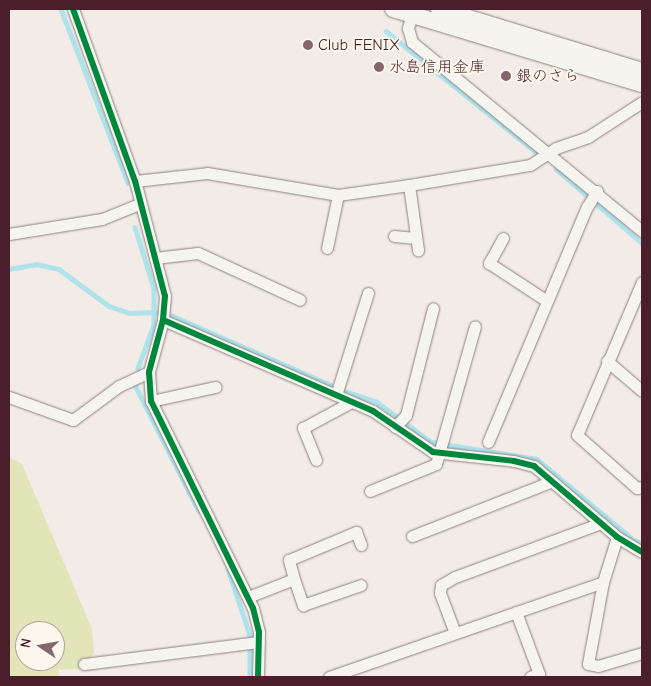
<!DOCTYPE html>
<meta charset="utf-8">
<style>
body{margin:0}
#map{position:relative;width:651px;height:686px;overflow:hidden;background:#f3ebe6;font-family:"Comic Neue","Klee One",sans-serif}
div>[style]{position:absolute}
.green>*{inset:0;background:#e1e5b8}
.stream>*{height:4.5px;margin:-2.25px;padding:0 2.25px;transform-origin:2.25px;border-radius:2.25px;background:#aee3ec}
.roads{filter:drop-shadow(0 0 1px #8e8282) drop-shadow(0 0 1px #8e8282)}
.street>*{height:11px;margin:-5.5px;padding:0 5.5px;transform-origin:5.5px;border-radius:5.5px;background:#f6f4ef}
.secondary>*{height:16px;margin:-8px;padding:0 8px;transform-origin:8px;border-radius:8px;background:#f6f4ef}
.cycleway>*{height:6px;margin:-3px;padding:0 3px;transform-origin:3px;border-radius:3px;background:#00873e}
.dots>*{width:14px;height:14px;translate:-50% -50%;box-sizing:border-box;border:2px solid #fbf7ec;border-radius:50%}
span{translate:-50% -50%;white-space:nowrap;text-align:center;line-height:1.15;-webkit-text-stroke:4px #fbf7ec;paint-order:stroke}
.poi-label{font-size:16px;color:#4a1f2b}
.left{translate:0 -50%;text-align:left}
.frame{position:absolute;inset:0;border:10px solid #4a1f2b;pointer-events:none}
.north{position:absolute;left:15px;top:621px;width:50px;height:50px;box-sizing:border-box;background:#fbf7ec;border:1px solid #b4a19f;border-radius:50%;rotate:282deg;font-size:14px;font-weight:700;line-height:20px;text-align:center;color:#4a1f2b}
.north::after{content:'';display:block;margin:auto;width:18px;height:22px;background:#85666c;clip-path:polygon(50% 0,100% 100%,50% 72%,0 100%)}
</style>
<div id="map">
<div class="green">
<i style="clip-path:polygon(evenodd,9px 457px,22px 464px,92px 629px,94px 652px,86px 668px,58px 670px,59px 677px,9px 677px,9px 457px,25px 631px,55px 631px,55px 661px,25px 661px,25px 631px)"></i>
</div>
<div class="stream">
<i style="left:61px;top:9px;width:186px;rotate:68.9deg"></i>
<i style="left:386px;top:31px;width:194px;rotate:38.9deg"></i>
<i style="left:556px;top:169px;width:113px;rotate:40.7deg"></i>
<i style="left:135px;top:227px;width:64px;rotate:72.7deg"></i>
<i style="left:154px;top:288px;width:37px;rotate:90deg"></i>
<i style="left:154px;top:325px;width:46px;rotate:110.4deg"></i>
<i style="left:9px;top:269px;width:27px;rotate:-10deg"></i>
<i style="left:36px;top:264px;width:24px;rotate:12deg"></i>
<i style="left:59px;top:269px;width:62px;rotate:36.5deg"></i>
<i style="left:109px;top:306px;width:21px;rotate:19deg"></i>
<i style="left:129px;top:313px;width:25px;rotate:-2deg"></i>
<i style="left:154px;top:312px;width:19px;rotate:12deg"></i>
<i style="left:173px;top:316px;width:190px;rotate:23.6deg"></i>
<i style="left:347px;top:392px;width:32px;rotate:18deg"></i>
<i style="left:377px;top:402px;width:67px;rotate:36.5deg"></i>
<i style="left:431px;top:442px;width:107px;rotate:9.1deg"></i>
<i style="left:537px;top:459px;width:126px;rotate:39.9deg"></i>
<i style="left:634px;top:540px;width:9px;rotate:21deg"></i>
<i style="left:135px;top:385px;width:141px;rotate:63.1deg"></i>
<i style="left:228px;top:569px;width:70px;rotate:71.6deg"></i>
<i style="left:250px;top:635px;width:42px;rotate:90deg"></i>
</div>
<div class="roads">
<div class="street">
<i style="left:73px;top:9px;width:183px;rotate:70.2deg"></i>
<i style="left:135px;top:181px;width:119px;rotate:75.4deg"></i>
<i style="left:165px;top:296px;width:24px;rotate:95deg"></i>
<i style="left:163px;top:320px;width:54px;rotate:105.1deg"></i>
<i style="left:149px;top:372px;width:29px;rotate:86deg"></i>
<i style="left:151px;top:401px;width:231px;rotate:63.8deg"></i>
<i style="left:253px;top:608px;width:25px;rotate:76deg"></i>
<i style="left:259px;top:632px;width:45px;rotate:91.3deg"></i>
<i style="left:414px;top:9px;width:20px;rotate:108deg"></i>
<i style="left:408px;top:28px;width:15px;rotate:74deg"></i>
<i style="left:412px;top:42px;width:298px;rotate:39.4deg"></i>
<i style="left:135px;top:181px;width:72px;rotate:-6.3deg"></i>
<i style="left:207px;top:173px;width:133px;rotate:9.5deg"></i>
<i style="left:338px;top:195px;width:72px;rotate:-8deg"></i>
<i style="left:409px;top:185px;width:123px;rotate:-9.4deg"></i>
<i style="left:530px;top:165px;width:31px;rotate:-33deg"></i>
<i style="left:556px;top:148px;width:34px;rotate:-19deg"></i>
<i style="left:588px;top:137px;width:64px;rotate:-32.9deg"></i>
<i style="left:409px;top:185px;width:66px;rotate:82.1deg"></i>
<i style="left:9px;top:234px;width:94px;rotate:-9.2deg"></i>
<i style="left:102px;top:219px;width:40px;rotate:-22deg"></i>
<i style="left:394px;top:236px;width:22px;rotate:5deg"></i>
<i style="left:503px;top:238px;width:29px;rotate:119deg"></i>
<i style="left:489px;top:263px;width:69px;rotate:33.2deg"></i>
<i style="left:327px;top:248px;width:54px;rotate:-78.3deg"></i>
<i style="left:155px;top:258px;width:43px;rotate:-6.6deg"></i>
<i style="left:198px;top:253px;width:112px;rotate:24.7deg"></i>
<i style="left:642px;top:282px;width:166px;rotate:113deg"></i>
<i style="left:577px;top:435px;width:80px;rotate:41.5deg"></i>
<i style="left:637px;top:488px;width:5px;rotate:-11deg"></i>
<i style="left:163px;top:320px;width:229px;rotate:23.4deg"></i>
<i style="left:373px;top:411px;width:73px;rotate:34.3deg"></i>
<i style="left:433px;top:452px;width:81px;rotate:6.3deg"></i>
<i style="left:514px;top:461px;width:21px;rotate:14deg"></i>
<i style="left:534px;top:466px;width:109px;rotate:40.5deg"></i>
<i style="left:617px;top:537px;width:29px;rotate:31deg"></i>
<i style="left:607px;top:361px;width:46px;rotate:40.6deg"></i>
<i style="left:336px;top:395px;width:107px;rotate:-72.6deg"></i>
<i style="left:9px;top:397px;width:68px;rotate:19.8deg"></i>
<i style="left:73px;top:420px;width:57px;rotate:-36.5deg"></i>
<i style="left:119px;top:386px;width:33px;rotate:-25deg"></i>
<i style="left:151px;top:401px;width:66px;rotate:-12.3deg"></i>
<i style="left:395px;top:427px;width:16px;rotate:-47deg"></i>
<i style="left:406px;top:415px;width:110px;rotate:-75.8deg"></i>
<i style="left:488px;top:442px;width:255px;rotate:-67.2deg"></i>
<i style="left:587px;top:207px;width:19px;rotate:-58deg"></i>
<i style="left:316px;top:460px;width:35px;rotate:-112deg"></i>
<i style="left:303px;top:428px;width:55px;rotate:-28.4deg"></i>
<i style="left:370px;top:491px;width:71px;rotate:-22.2deg"></i>
<i style="left:436px;top:464px;width:143px;rotate:-74.2deg"></i>
<i style="left:412px;top:536px;width:150px;rotate:-21.4deg"></i>
<i style="left:294px;top:579px;width:20px;rotate:-105deg"></i>
<i style="left:289px;top:560px;width:73px;rotate:-22.7deg"></i>
<i style="left:356px;top:532px;width:14px;rotate:69deg"></i>
<i style="left:603px;top:582px;width:83px;rotate:100.4deg"></i>
<i style="left:588px;top:664px;width:10px;rotate:11deg"></i>
<i style="left:598px;top:666px;width:46px;rotate:-16.5deg"></i>
<i style="left:248px;top:597px;width:49px;rotate:-21.4deg"></i>
<i style="left:294px;top:579px;width:28px;rotate:71deg"></i>
<i style="left:303px;top:605px;width:61px;rotate:-19deg"></i>
<i style="left:516px;top:612px;width:66px;rotate:69.6deg"></i>
<i style="left:539px;top:674px;width:9px;rotate:162deg"></i>
<i style="left:455px;top:633px;width:43px;rotate:-110.6deg"></i>
<i style="left:440px;top:593px;width:8px;rotate:-83deg"></i>
<i style="left:441px;top:585px;width:16px;rotate:-30deg"></i>
<i style="left:455px;top:577px;width:156px;rotate:-20.3deg"></i>
<i style="left:84px;top:664px;width:176px;rotate:-7.2deg"></i>
<i style="left:329px;top:677px;width:290px;rotate:-19.1deg"></i>
<i style="left:603px;top:582px;width:47px;rotate:-72.7deg"></i>
</div>
<div class="secondary">
<i style="left:393px;top:9px;width:260px;rotate:16.8deg"></i>
<i style="left:439px;top:9px;width:212px;rotate:17deg"></i>
</div>
</div>
<div class="cycleway">
<i style="left:73px;top:9px;width:183px;rotate:70.2deg"></i>
<i style="left:135px;top:181px;width:119px;rotate:75.4deg"></i>
<i style="left:165px;top:296px;width:24px;rotate:95deg"></i>
<i style="left:163px;top:320px;width:54px;rotate:105.1deg"></i>
<i style="left:149px;top:372px;width:29px;rotate:86deg"></i>
<i style="left:151px;top:401px;width:231px;rotate:63.8deg"></i>
<i style="left:253px;top:608px;width:25px;rotate:76deg"></i>
<i style="left:259px;top:632px;width:45px;rotate:91.3deg"></i>
<i style="left:163px;top:320px;width:229px;rotate:23.4deg"></i>
<i style="left:373px;top:411px;width:73px;rotate:34.3deg"></i>
<i style="left:433px;top:452px;width:81px;rotate:6.3deg"></i>
<i style="left:514px;top:461px;width:21px;rotate:14deg"></i>
<i style="left:534px;top:466px;width:109px;rotate:40.5deg"></i>
<i style="left:617px;top:537px;width:29px;rotate:31deg"></i>
</div>
<div class="dots">
<i style="left:308px;top:45px;background:#85666c"></i>
<i style="left:379px;top:67px;background:#85666c"></i>
<i style="left:506px;top:76px;background:#85666c"></i>
</div>
<div class="poi-label">
<span class="left" style="left:318px;top:45px">Club FENIX</span>
<span class="left" style="left:389px;top:67px">水島信用金庫</span>
<span class="left" style="left:516px;top:76px">銀のさら</span>
</div>
<div class="frame"></div>
<div class="north">N</div>
</div>
